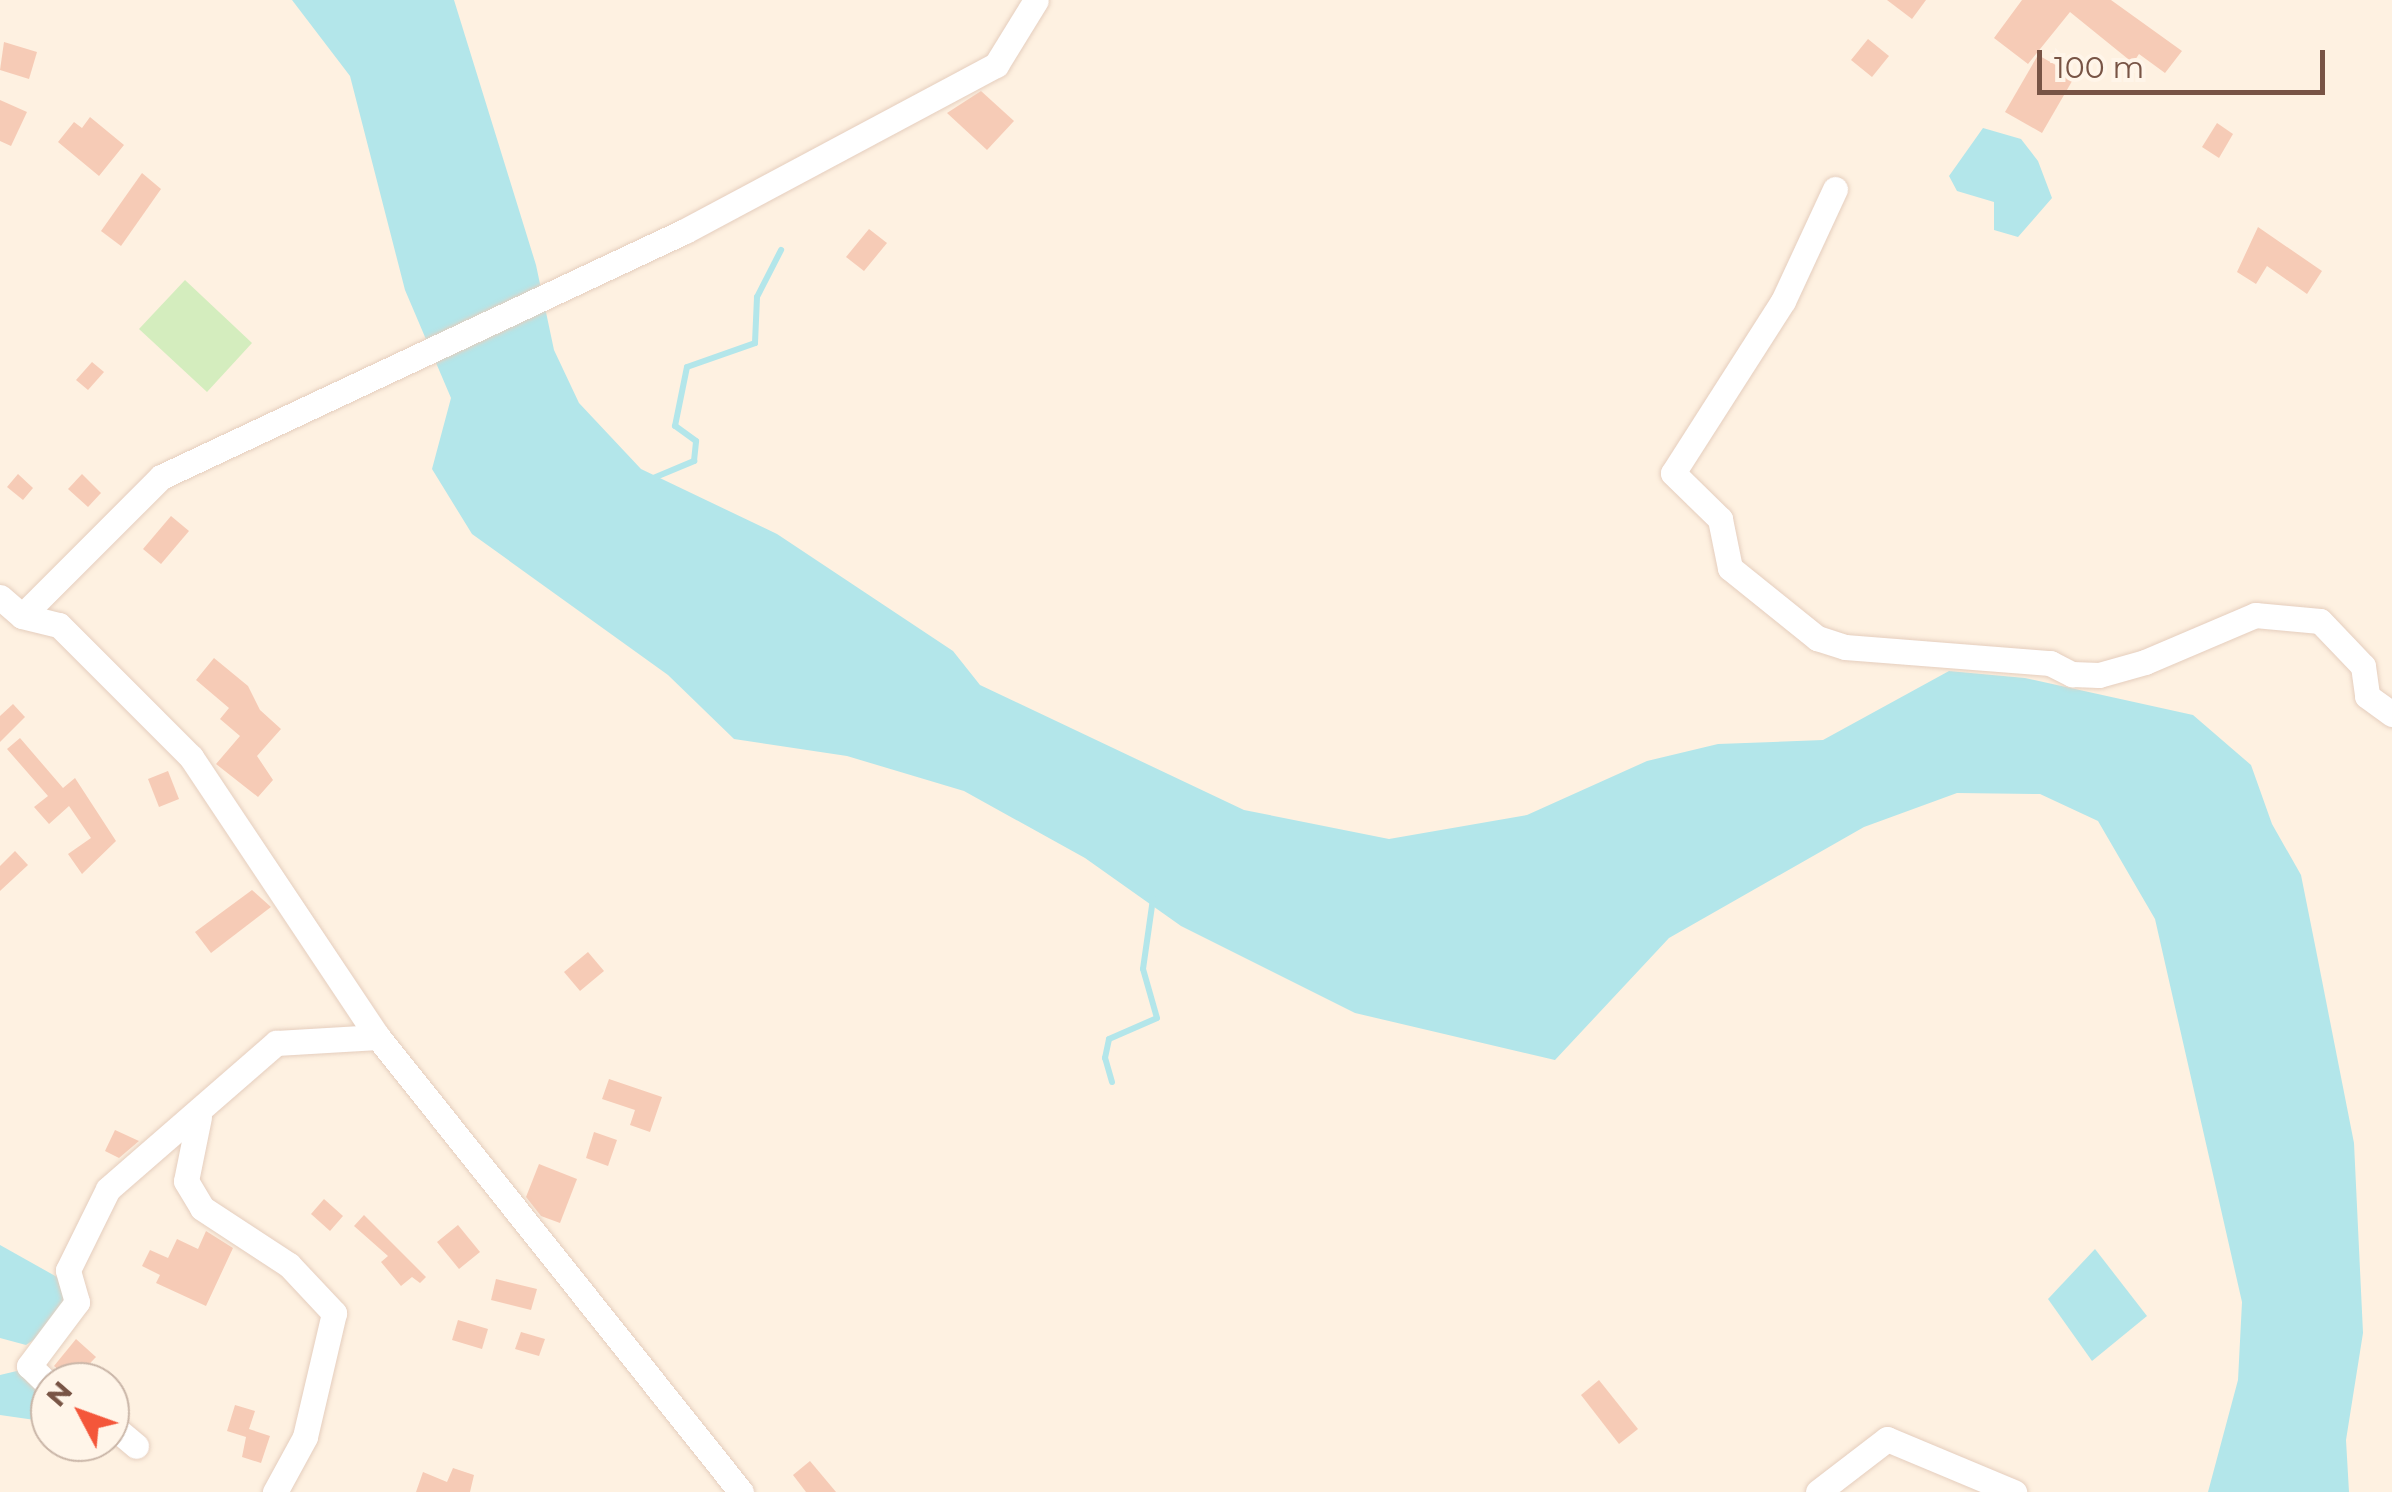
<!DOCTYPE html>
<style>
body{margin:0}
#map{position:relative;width:2392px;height:1492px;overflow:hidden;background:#fef1e1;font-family:Montserrat,sans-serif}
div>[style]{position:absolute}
.green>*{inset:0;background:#d4edbe}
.water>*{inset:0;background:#b3e6ea}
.stream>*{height:6px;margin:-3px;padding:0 3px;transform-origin:3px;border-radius:3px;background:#b3e6ea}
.building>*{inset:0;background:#f6cbb6}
.roads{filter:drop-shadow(0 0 2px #e5cebe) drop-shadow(0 0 2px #e5cebe)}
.minor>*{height:25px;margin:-12.5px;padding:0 12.5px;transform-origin:12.5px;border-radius:12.5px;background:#fff}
span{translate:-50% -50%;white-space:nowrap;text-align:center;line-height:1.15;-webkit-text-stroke:8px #fff5e9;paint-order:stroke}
.north{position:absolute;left:30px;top:1362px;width:100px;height:100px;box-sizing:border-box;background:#fff5e9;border:2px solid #c9b5a7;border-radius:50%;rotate:311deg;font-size:28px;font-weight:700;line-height:40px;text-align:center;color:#785445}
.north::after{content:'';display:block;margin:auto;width:35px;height:45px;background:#f4563a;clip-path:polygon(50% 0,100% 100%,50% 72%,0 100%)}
.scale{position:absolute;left:2037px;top:50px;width:288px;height:45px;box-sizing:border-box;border:5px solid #785445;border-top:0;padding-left:12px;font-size:30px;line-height:35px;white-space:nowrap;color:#785445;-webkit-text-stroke:8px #fff5e9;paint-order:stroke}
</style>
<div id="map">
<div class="green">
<i style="clip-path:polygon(185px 280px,252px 343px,207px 392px,139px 329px)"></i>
</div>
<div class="water">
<i style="clip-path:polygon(292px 0,454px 0,536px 265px,554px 350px,579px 403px,641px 469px,777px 534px,953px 651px,980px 685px,1244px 810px,1389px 839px,1527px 815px,1647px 761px,1718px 744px,1823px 740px,1949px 671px,2025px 678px,2193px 715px,2251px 765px,2272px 824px,2301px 875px,2316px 950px,2354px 1143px,2363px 1333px,2346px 1440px,2349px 1492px,2208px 1492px,2238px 1380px,2242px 1302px,2155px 919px,2098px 821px,2040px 794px,1957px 793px,1864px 827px,1669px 938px,1555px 1060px,1355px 1013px,1181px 926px,1085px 858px,964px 791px,847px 756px,734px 739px,668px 675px,472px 534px,432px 469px,451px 398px,405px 290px,350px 76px)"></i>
<i style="clip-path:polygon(1983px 128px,2021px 139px,2038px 161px,2052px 198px,2018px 237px,1994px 230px,1994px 202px,1957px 191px,1949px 176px)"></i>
<i style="clip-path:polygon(0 1245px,57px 1277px,70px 1293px,59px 1323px,26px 1345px,0 1338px)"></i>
<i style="clip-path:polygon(2095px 1249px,2147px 1316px,2092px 1361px,2048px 1299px)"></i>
<i style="clip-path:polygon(21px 1370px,37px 1381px,45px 1400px,35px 1420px,0 1415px,0 1375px)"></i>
</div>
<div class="stream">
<i style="left:651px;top:479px;width:47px;rotate:-22.7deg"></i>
<i style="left:694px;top:461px;width:20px;rotate:-84deg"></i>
<i style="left:696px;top:441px;width:26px;rotate:-144deg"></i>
<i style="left:675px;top:426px;width:60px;rotate:-78.5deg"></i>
<i style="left:687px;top:367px;width:72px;rotate:-19.4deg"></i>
<i style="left:755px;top:343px;width:46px;rotate:-87.5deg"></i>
<i style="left:757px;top:297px;width:53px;rotate:-62.9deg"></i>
<i style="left:1112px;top:1082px;width:25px;rotate:-106deg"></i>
<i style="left:1105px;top:1058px;width:19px;rotate:-78deg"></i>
<i style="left:1109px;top:1039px;width:52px;rotate:-23.6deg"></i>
<i style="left:1157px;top:1018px;width:51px;rotate:-105.9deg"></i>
<i style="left:1143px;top:969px;width:71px;rotate:-81.9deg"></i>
</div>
<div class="building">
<i style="clip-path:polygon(1887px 0,1926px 0,1912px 19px)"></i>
<i style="clip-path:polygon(2022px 0,2111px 0,2182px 51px,2165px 73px,2139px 54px,2133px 63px,2070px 12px,2028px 64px,1994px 38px)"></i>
<i style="clip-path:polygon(1868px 39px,1889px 56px,1872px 77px,1851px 60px)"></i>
<i style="clip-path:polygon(4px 42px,37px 52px,29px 79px,0 70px)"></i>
<i style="clip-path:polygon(2038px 55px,2075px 76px,2042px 133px,2005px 112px)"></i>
<i style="clip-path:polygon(981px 91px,1014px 121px,987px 150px,947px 113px)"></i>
<i style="clip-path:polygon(0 100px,27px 112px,11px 146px,0 141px)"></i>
<i style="clip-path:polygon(90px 117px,124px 145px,99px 176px,58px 142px,74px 122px,82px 128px)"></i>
<i style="clip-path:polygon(2217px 123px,2233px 134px,2219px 158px,2202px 147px)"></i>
<i style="clip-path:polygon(142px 173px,161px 189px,121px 246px,101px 231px)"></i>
<i style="clip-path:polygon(2258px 227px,2322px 271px,2307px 294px,2267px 266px,2256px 284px,2237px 272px)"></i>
<i style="clip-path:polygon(869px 229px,887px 243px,864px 271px,846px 257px)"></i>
<i style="clip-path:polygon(92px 362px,104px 372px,88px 390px,76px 380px)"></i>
<i style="clip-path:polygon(18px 474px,33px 488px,23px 500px,7px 487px)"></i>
<i style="clip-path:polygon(82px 474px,101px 493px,88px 507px,68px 489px)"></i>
<i style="clip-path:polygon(171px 516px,189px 531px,161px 564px,143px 549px)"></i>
<i style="clip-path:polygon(214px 658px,248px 686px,260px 710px,281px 729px,257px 756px,273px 780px,258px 797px,216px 764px,240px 736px,220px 719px,229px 708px,196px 680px)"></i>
<i style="clip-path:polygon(13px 704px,25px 717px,0 742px,0 716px)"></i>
<i style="clip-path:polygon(20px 738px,63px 788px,75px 778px,116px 841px,82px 874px,68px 854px,91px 838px,69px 806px,49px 824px,34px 807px,48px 796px,7px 749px)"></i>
<i style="clip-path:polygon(168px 771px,179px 799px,159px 807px,148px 779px)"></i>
<i style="clip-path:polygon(15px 851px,28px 865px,0 891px,0 866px)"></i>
<i style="clip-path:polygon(252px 890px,271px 907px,211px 953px,195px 932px)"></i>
<i style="clip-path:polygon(588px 952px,604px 971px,580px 991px,564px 972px)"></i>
<i style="clip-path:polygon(609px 1079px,662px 1097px,650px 1132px,630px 1125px,635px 1110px,602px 1099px)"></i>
<i style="clip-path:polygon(115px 1130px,139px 1141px,119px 1158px,105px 1151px)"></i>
<i style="clip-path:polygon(594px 1132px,617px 1140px,608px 1166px,586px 1158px)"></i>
<i style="clip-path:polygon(539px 1164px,577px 1179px,560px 1223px,541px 1216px,526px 1197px)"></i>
<i style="clip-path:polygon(324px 1199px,343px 1216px,330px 1231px,311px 1214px)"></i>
<i style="clip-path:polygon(364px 1215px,426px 1277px,420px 1283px,412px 1277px,401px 1286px,381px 1262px,388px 1256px,354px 1226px)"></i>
<i style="clip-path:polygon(458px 1225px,480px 1252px,459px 1269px,437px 1242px)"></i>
<i style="clip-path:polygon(206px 1231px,233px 1248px,206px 1306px,156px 1283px,160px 1275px,142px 1266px,150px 1250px,168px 1258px,177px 1239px,198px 1249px)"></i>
<i style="clip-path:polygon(496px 1279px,537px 1289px,531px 1310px,491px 1300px)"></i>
<i style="clip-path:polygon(458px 1320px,488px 1329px,482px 1349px,452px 1340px)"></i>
<i style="clip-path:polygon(521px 1332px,545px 1339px,539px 1356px,515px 1349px)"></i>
<i style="clip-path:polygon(76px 1339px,96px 1357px,72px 1382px,54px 1366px)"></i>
<i style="clip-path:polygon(1599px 1380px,1638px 1429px,1619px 1444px,1581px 1395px)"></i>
<i style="clip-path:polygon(235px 1405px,255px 1411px,249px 1429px,270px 1436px,261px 1463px,242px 1457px,246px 1437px,227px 1431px)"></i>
<i style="clip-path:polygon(810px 1461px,836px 1492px,806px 1492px,793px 1475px)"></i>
<i style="clip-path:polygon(453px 1468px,474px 1475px,470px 1492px,416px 1492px,423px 1472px,447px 1482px)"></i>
</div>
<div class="roads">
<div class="minor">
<i style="left:1835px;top:189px;width:123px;rotate:114.9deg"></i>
<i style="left:1783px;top:301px;width:204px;rotate:122.6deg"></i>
<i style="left:1673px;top:473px;width:66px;rotate:44.4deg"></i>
<i style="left:1720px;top:519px;width:50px;rotate:78.5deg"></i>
<i style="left:1730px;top:568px;width:112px;rotate:38.8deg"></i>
<i style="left:1817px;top:638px;width:29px;rotate:18deg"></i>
<i style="left:1845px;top:647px;width:206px;rotate:4.5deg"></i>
<i style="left:2050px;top:663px;width:25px;rotate:27deg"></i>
<i style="left:2072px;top:674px;width:27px;rotate:2deg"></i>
<i style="left:2099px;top:675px;width:48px;rotate:-15.8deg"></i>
<i style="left:2145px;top:662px;width:120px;rotate:-23.1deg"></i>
<i style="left:2255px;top:615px;width:65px;rotate:5.3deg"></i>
<i style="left:2320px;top:621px;width:62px;rotate:46.3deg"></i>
<i style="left:2363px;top:666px;width:30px;rotate:82deg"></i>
<i style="left:2367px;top:696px;width:31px;rotate:36deg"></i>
<i style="left:0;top:597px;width:29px;rotate:41deg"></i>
<i style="left:22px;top:616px;width:38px;rotate:14deg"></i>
<i style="left:59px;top:625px;width:187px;rotate:45deg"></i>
<i style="left:191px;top:757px;width:337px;rotate:56.3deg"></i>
<i style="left:378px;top:1037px;width:582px;rotate:51.42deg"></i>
<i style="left:22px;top:616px;width:197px;rotate:-45deg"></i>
<i style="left:161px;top:477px;width:579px;rotate:-25.15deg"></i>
<i style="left:685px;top:231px;width:353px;rotate:-28.1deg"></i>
<i style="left:996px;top:65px;width:76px;rotate:-58.4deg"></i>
<i style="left:199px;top:1117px;width:65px;rotate:101.5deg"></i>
<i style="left:186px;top:1181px;width:31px;rotate:59deg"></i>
<i style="left:202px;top:1208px;width:104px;rotate:33.2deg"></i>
<i style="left:289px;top:1265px;width:66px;rotate:46.8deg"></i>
<i style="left:334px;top:1313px;width:127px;rotate:103.2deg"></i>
<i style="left:305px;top:1437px;width:63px;rotate:118.6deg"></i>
<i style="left:50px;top:1386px;width:29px;rotate:-136deg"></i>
<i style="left:29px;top:1366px;width:80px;rotate:-53.1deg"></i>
<i style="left:77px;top:1302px;width:33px;rotate:-106deg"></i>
<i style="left:68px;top:1270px;width:90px;rotate:-63.7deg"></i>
<i style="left:108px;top:1189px;width:223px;rotate:-41deg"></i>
<i style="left:276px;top:1043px;width:102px;rotate:-3.4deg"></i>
<i style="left:110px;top:1424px;width:34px;rotate:40deg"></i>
<i style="left:1818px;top:1492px;width:87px;rotate:-37.5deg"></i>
<i style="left:1887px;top:1439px;width:138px;rotate:22.7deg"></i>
</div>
</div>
<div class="north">N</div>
<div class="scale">100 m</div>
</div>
